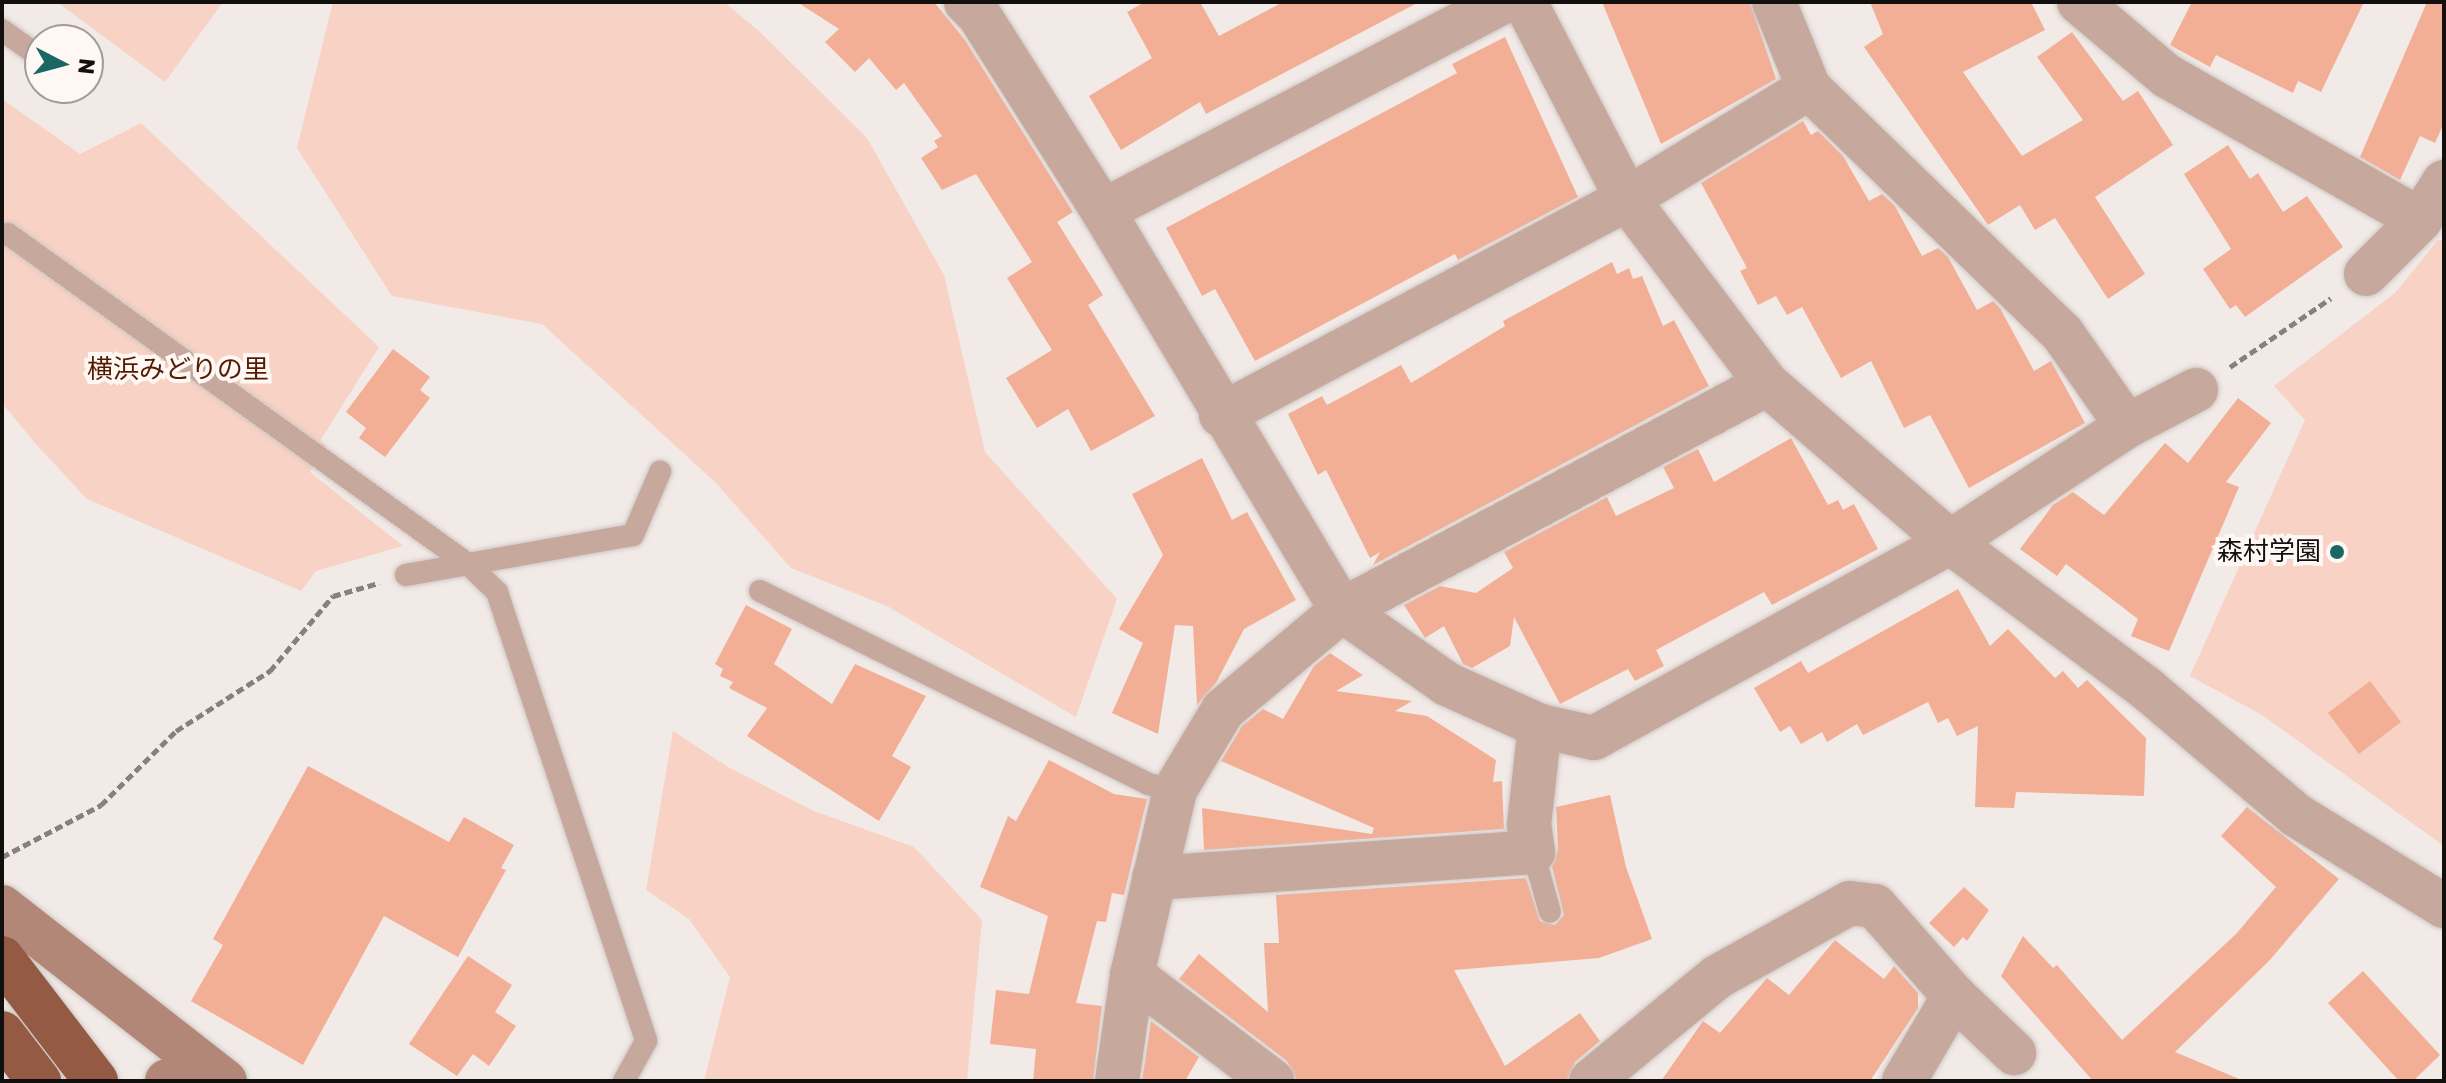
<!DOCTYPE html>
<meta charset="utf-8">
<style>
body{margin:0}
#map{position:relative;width:2446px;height:1083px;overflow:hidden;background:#f2eae7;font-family:Rubik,"Noto Sans JP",sans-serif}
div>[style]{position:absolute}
.green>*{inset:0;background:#f8d2c4}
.building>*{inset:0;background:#f2af96}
.path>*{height:5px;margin-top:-2.5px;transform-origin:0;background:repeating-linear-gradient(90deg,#86817f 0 8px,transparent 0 12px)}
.roads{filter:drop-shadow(0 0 2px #cec7c4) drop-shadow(0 0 2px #cec7c4)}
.lane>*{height:22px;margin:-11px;padding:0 11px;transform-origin:11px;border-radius:11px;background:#c6a89d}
.street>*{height:44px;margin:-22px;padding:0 22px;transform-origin:22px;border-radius:22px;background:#c6a89d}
.secondary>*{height:44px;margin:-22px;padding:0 22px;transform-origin:22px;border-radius:22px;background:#b28777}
.highway>*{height:44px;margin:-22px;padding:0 22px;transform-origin:22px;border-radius:22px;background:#955a44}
.dots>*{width:22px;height:22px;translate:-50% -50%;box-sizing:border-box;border:4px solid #fff7f4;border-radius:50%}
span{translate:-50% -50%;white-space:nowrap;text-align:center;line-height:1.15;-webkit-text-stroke:8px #fff7f4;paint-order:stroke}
.park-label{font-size:26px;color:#541b01}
.poi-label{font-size:26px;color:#12100f}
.right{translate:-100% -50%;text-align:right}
.frame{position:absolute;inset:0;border:4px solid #12100f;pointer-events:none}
.north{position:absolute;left:24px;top:24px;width:80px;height:80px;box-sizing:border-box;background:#fff7f4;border:2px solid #a09b98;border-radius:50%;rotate:96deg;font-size:22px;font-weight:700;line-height:32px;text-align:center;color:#12100f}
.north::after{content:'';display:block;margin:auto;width:28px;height:36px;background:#1a6764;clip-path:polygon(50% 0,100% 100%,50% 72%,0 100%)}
</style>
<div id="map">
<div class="green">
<i style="clip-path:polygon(57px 2px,223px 2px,165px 82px)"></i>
<i style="clip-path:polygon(333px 2px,724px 2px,760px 32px,867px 138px,944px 275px,985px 452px,1117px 599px,1076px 717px,887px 606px,791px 568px,715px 482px,542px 324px,392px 296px,297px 148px)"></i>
<i style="clip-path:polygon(2px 99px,80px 154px,141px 123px,379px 347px,320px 441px,327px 446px,310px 472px,403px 546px,316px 571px,301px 591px,87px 499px,34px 442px,2px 403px)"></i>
<i style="clip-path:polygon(2438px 240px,2444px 241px,2444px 846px,2262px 715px,2190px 676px,2305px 420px,2274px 386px,2395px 293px)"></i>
<i style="clip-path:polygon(673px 731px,728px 767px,814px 811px,914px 847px,982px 920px,967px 1081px,704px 1081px,730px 977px,689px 919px,646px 890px)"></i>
</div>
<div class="building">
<i style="clip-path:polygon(797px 2px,934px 2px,965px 40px,1073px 212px,1057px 222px,1103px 295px,1088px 305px,1155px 416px,1091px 451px,1068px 409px,1037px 428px,1006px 378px,1052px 350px,1007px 278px,1032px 262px,976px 174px,942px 190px,921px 158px,938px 147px,934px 141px,942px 136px,904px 83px,896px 90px,869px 58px,855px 72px,825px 42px,839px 29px)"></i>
<i style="clip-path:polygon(1145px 2px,1200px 2px,1219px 36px,1283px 2px,1419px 2px,1206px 114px,1200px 102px,1121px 150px,1089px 96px,1152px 58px,1127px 12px)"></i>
<i style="clip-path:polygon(1602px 2px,1750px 2px,1776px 79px,1661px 144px)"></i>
<i style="clip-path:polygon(1870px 2px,2031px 2px,2045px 30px,1963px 72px,2022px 156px,2083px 120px,2037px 57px,2072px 32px,2123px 101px,2138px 91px,2173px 145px,2095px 197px,2145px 274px,2108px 299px,2055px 218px,2035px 230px,2020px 205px,1988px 225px,1864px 47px,1883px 34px)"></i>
<i style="clip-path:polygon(2192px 2px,2364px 2px,2321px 92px,2298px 81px,2293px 93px,2216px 55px,2210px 67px,2170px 45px)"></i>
<i style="clip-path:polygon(2427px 2px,2444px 2px,2444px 123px,2435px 143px,2420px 136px,2400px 180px,2360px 157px)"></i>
<i style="clip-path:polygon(1505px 37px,1578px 197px,1458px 260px,1455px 254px,1255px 361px,1215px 289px,1202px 296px,1166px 228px,1457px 73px,1452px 64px)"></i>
<i style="clip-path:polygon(1803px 121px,1811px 135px,1818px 131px,1843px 156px,1869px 201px,1882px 194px,1895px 206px,1922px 256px,1938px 248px,1948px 257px,1977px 310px,1993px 301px,2000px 308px,2034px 371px,2051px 361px,2085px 423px,1969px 488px,1930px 415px,1904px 428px,1871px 361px,1841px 378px,1802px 307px,1787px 315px,1776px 296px,1758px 305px,1740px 271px,1747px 268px,1701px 183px)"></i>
<i style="clip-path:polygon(2228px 145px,2250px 179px,2258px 173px,2283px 212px,2307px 196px,2343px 247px,2245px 317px,2236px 305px,2230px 309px,2203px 269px,2231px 249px,2184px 174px)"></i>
<i style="clip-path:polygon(1612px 262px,1617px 274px,1629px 268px,1633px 279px,1642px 276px,1663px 326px,1674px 320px,1709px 386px,1373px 565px,1380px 552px,1370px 558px,1326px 470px,1318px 475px,1288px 414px,1322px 396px,1327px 405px,1401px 365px,1411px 383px,1505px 326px,1503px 321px)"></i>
<i style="clip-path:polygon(393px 349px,430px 377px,420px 390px,430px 398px,385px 457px,359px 438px,366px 428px,346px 412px)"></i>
<i style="clip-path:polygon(2238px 398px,2271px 423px,2226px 482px,2239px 487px,2169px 651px,2131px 636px,2138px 619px,2066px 564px,2057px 576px,2020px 549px,2053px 505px,2073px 492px,2104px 515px,2165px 443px,2188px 463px)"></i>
<i style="clip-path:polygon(1791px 438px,1828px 505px,1838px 500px,1843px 510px,1854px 504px,1878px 549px,1772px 605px,1764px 592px,1656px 650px,1664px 666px,1635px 681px,1628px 669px,1560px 704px,1514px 617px,1510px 646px,1472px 668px,1463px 664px,1444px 626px,1425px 638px,1404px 605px,1440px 586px,1476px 593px,1513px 568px,1504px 552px,1607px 497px,1616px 516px,1674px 488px,1663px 467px,1698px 449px,1714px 482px)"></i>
<i style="clip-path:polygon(1202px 458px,1232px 520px,1247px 512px,1296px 600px,1244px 629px,1216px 683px,1197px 705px,1193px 626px,1175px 625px,1158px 734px,1112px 713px,1143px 643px,1119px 629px,1163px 555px,1132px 494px)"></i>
<i style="clip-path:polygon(1958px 589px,1990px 646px,2008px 629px,2055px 678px,2063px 671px,2078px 688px,2087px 680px,2146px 738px,2144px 796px,2016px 792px,2014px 808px,1975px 807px,1978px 726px,1957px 736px,1948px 718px,1938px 723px,1928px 702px,1863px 735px,1857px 724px,1827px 742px,1822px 732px,1801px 744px,1790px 726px,1780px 732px,1754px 688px,1801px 661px,1808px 673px)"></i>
<i style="clip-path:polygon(746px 605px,792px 629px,774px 664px,832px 704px,855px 664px,926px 696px,892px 756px,911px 767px,879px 821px,747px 736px,767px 708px,729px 688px,733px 682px,720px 676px,723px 669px,715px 664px)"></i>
<i style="clip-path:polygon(1330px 653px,1363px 675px,1336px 691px,1412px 701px,1395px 711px,1427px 716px,1496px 760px,1493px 782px,1502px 781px,1504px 829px,1204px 850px,1202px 808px,1372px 834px,1374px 828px,1221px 761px,1242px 726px,1263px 709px,1283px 719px,1314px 666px)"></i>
<i style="clip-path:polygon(2370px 681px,2401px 722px,2359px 754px,2328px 713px)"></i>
<i style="clip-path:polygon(1049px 760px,1114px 794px,1147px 799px,1124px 895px,1112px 893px,1106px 922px,1097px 921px,1076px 1003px,1102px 1006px,1093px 1081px,1033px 1081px,1036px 1049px,990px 1044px,996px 990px,1029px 994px,1048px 916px,980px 887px,1008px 816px,1016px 821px)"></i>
<i style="clip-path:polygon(308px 766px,449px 842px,464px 817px,514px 845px,501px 868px,506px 870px,458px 957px,384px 916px,303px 1065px,191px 1001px,223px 945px,213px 939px)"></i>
<i style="clip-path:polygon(1610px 795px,1626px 867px,1652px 939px,1599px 958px,1454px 970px,1505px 1066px,1580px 1013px,1600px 1041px,1575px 1062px,1567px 1081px,1297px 1081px,1287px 1061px,1179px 979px,1199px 954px,1268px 1012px,1264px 943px,1279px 943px,1276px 895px,1526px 878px,1540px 921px,1555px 925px,1564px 915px,1552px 867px,1558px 849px,1556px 807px)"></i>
<i style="clip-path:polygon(2247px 807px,2339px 879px,2269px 961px,2175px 1052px,2244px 1081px,2093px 1081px,2001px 976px,2023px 936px,2053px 968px,2057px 965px,2122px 1040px,2236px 934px,2276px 887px,2221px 836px)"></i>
<i style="clip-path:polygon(1964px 887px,1989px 910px,1967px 941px,1963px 937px,1954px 947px,1929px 923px)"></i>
<i style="clip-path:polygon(1835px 940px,1884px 979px,1894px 966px,1918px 993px,1918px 1008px,1870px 1081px,1661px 1081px,1703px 1021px,1720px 1033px,1767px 978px,1789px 995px)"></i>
<i style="clip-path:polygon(468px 956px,512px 985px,495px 1012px,516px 1026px,489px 1066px,473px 1054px,457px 1076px,409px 1044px)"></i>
<i style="clip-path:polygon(2363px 971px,2440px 1055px,2413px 1081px,2399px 1081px,2328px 1003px)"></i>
<i style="clip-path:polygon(1151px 1021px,1199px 1057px,1185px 1081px,1142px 1081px)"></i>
</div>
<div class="path">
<i style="left:2230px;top:367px;width:122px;rotate:-34.3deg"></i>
<i style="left:2px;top:857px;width:112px;rotate:-27.7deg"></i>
<i style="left:101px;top:805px;width:105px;rotate:-44.6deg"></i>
<i style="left:176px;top:731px;width:112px;rotate:-32.6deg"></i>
<i style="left:270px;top:671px;width:98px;rotate:-50deg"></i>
<i style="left:333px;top:596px;width:48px;rotate:-15.8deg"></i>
</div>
<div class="roads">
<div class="lane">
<i style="left:2px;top:30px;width:47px;rotate:35.4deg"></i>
<i style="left:8px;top:234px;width:566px;rotate:35.66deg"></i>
<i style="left:468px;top:564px;width:40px;rotate:44deg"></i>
<i style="left:497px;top:592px;width:473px;rotate:71.6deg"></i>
<i style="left:646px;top:1041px;width:46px;rotate:118.8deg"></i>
<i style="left:406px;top:575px;width:230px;rotate:-10deg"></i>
<i style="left:633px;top:535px;width:69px;rotate:-66.8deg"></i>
<i style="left:760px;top:591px;width:433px;rotate:26.4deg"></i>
<i style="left:1148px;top:784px;width:28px;rotate:13deg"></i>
<i style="left:1533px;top:852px;width:62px;rotate:74.2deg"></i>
</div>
<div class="street">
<i style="left:966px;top:2px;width:18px;rotate:45deg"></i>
<i style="left:979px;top:15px;width:232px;rotate:57.7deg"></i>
<i style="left:1103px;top:211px;width:465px;rotate:59.1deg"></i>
<i style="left:1342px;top:610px;width:128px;rotate:35.2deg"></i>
<i style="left:1447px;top:684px;width:102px;rotate:24.3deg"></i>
<i style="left:1540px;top:726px;width:55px;rotate:12.5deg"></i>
<i style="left:1594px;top:738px;width:406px;rotate:-28.8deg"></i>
<i style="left:1950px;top:542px;width:212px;rotate:-33.2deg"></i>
<i style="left:2127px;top:426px;width:78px;rotate:-27.6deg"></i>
<i style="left:1525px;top:2px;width:222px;rotate:62.6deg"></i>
<i style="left:1627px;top:199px;width:232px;rotate:52.9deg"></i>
<i style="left:1767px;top:384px;width:242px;rotate:40.8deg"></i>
<i style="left:1950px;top:542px;width:246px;rotate:36.7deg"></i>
<i style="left:2147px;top:689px;width:195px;rotate:40.2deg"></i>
<i style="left:2296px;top:815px;width:174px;rotate:31.6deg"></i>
<i style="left:1774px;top:2px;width:93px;rotate:67.9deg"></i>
<i style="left:1809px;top:88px;width:352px;rotate:44.1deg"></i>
<i style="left:2062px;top:333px;width:113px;rotate:55deg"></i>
<i style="left:2079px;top:2px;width:115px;rotate:40.1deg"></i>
<i style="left:2167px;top:76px;width:291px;rotate:29.6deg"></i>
<i style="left:1103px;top:211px;width:451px;rotate:-27.6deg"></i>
<i style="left:2366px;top:274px;width:76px;rotate:-45deg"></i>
<i style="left:2420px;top:220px;width:45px;rotate:-57.7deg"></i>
<i style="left:1221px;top:415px;width:460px;rotate:-28deg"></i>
<i style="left:1627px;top:199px;width:213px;rotate:-31.4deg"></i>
<i style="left:1154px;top:878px;width:380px;rotate:-3.9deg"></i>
<i style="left:1533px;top:852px;width:27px;rotate:-98deg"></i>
<i style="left:1529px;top:825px;width:100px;rotate:-83.7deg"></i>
<i style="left:1132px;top:975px;width:176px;rotate:37.1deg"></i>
<i style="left:1117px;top:1081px;width:107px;rotate:-81.9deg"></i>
<i style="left:1132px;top:975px;width:190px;rotate:-76.9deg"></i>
<i style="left:1175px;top:790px;width:93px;rotate:-59deg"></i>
<i style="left:1223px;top:710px;width:155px;rotate:-40deg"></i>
<i style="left:1342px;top:610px;width:481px;rotate:-28deg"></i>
<i style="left:1591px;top:1081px;width:163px;rotate:-39.5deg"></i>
<i style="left:1717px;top:977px;width:152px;rotate:-29.1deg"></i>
<i style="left:1850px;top:903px;width:25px;rotate:7deg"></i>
<i style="left:1875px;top:906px;width:120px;rotate:48.7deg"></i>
<i style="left:1954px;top:996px;width:83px;rotate:43.5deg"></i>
<i style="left:1904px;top:1081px;width:99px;rotate:-59.5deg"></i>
</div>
<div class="secondary">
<i style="left:2px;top:907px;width:283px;rotate:38deg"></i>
<i style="left:167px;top:1081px;width:35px"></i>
</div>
<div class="highway">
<i style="left:2px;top:958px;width:155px;rotate:52.6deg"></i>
<i style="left:2px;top:1033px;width:61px;rotate:52.4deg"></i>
</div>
</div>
<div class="dots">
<i style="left:2337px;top:552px;background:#1a6764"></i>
</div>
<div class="park-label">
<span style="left:178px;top:370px">横浜みどりの里</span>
</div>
<div class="poi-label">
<span class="right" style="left:2321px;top:552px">森村学園</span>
</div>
<div class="frame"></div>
<div class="north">N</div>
</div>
